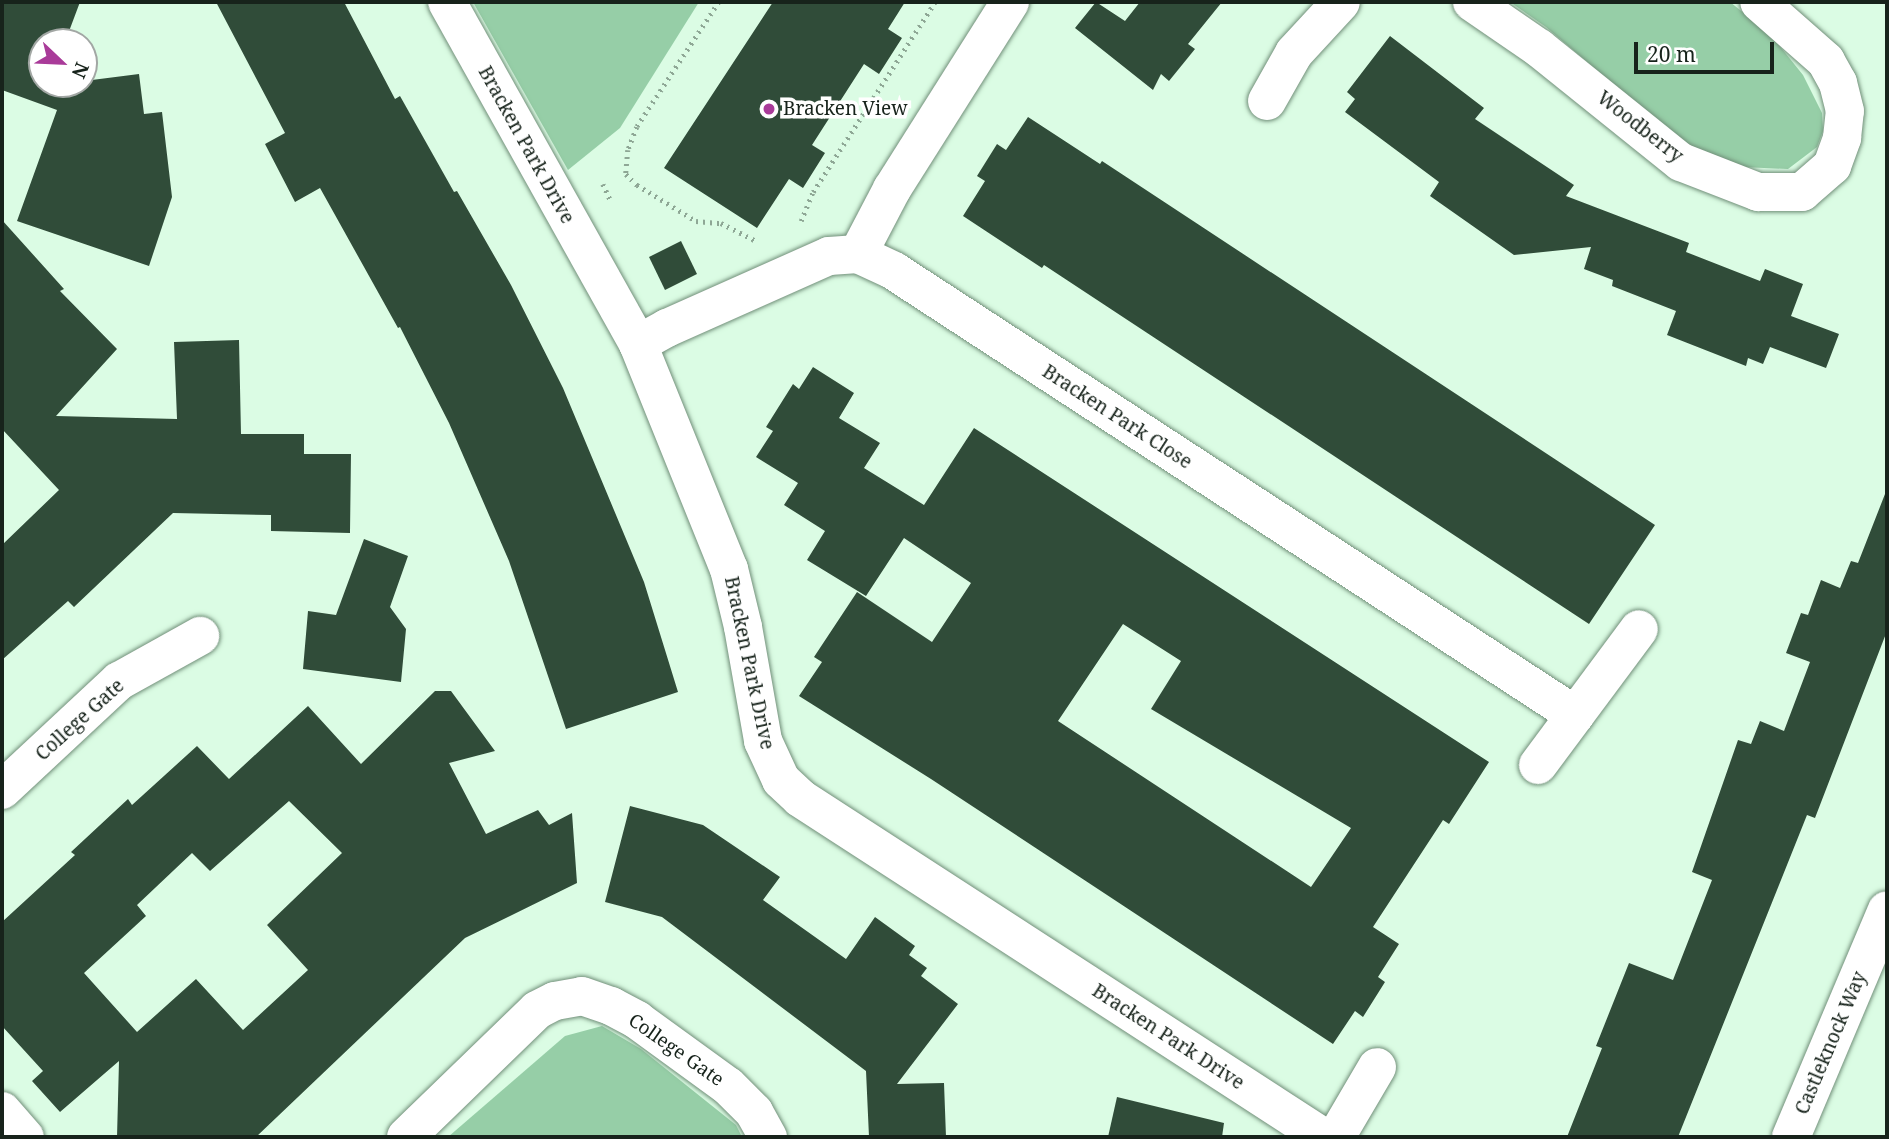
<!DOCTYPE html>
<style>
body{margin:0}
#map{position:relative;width:1889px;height:1139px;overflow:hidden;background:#dbfce4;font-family:"Noto Serif",serif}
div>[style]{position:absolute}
.green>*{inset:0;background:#96cea7}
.building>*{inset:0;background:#304c39}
.path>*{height:4.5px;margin-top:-2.25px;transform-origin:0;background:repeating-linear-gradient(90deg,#8ea795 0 2px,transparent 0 7px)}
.roads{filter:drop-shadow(0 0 2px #718f79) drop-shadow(0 0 2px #718f79)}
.street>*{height:38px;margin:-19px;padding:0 19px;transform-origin:19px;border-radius:19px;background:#fff}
.dots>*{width:19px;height:19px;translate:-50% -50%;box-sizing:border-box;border:4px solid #fff;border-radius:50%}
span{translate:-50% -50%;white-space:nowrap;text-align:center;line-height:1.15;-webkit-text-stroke:7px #fff;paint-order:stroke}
.poi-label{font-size:19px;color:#17231b}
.left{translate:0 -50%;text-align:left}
.street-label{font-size:19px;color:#17231b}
.frame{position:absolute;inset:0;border:4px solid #17231b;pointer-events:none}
.north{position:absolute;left:28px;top:28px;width:70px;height:70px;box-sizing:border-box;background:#fff;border:2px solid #a2a7a4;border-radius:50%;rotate:113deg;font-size:19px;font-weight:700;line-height:28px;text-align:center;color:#17231b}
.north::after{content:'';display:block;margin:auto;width:24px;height:32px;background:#a93b99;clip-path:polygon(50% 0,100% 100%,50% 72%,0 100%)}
.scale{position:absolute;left:1634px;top:42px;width:140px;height:32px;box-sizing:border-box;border:4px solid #17231b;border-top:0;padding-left:9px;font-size:21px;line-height:24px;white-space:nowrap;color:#17231b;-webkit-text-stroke:5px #fff;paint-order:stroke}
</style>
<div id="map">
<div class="green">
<i style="clip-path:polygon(473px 2px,699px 2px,620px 128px,568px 170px)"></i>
<i style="clip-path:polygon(1510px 2px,1730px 2px,1770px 34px,1803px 75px,1822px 113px,1823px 131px,1817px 147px,1788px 169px,1743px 167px,1711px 155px,1679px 140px,1546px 27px)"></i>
<i style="clip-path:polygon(602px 1026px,641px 1049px,736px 1125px,742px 1137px,448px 1137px,565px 1036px)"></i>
</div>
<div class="building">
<i style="clip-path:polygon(2px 2px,80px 2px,65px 42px,42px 42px,42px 84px,84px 84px,84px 81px,139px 74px,144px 114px,162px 112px,172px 197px,149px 266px,17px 221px,57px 110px,2px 90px)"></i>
<i style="clip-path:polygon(216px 2px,344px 2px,395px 99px,400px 96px,454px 192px,457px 191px,511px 285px,563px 388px,644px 582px,678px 692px,566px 729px,509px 561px,449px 423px,400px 327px,398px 328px,320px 188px,295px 202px,265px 144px,285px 133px)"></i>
<i style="clip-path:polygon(773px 2px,905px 2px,888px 29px,902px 38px,879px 74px,864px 64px,812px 145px,825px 153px,803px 188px,789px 179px,757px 228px,664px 168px)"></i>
<i style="clip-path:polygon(1096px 2px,1125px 21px,1140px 2px,1222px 2px,1188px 44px,1195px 49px,1169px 81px,1161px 74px,1153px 90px,1075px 28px)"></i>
<i style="clip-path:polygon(1390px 36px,1484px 108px,1475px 119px,1574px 185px,1566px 196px,1689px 243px,1686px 252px,1760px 281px,1765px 269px,1803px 284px,1791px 316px,1839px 334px,1826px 368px,1770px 347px,1763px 364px,1748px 358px,1746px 366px,1667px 335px,1676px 311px,1612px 286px,1613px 280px,1584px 269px,1591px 247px,1514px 255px,1430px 196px,1439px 182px,1345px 112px,1355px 99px,1347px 92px)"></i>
<i style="clip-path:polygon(1028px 117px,1100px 164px,1102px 161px,1655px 525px,1589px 624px,1044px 265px,1042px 268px,963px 216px,985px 181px,977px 176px,997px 144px,1006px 150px)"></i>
<i style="clip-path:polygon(2px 220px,64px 289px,60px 291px,117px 349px,56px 416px,177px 419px,174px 342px,239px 340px,241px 434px,304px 434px,304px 454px,351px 454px,350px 533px,271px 531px,271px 515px,173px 513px,74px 607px,68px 601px,2px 660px,2px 545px,59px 490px,2px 429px)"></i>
<i style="clip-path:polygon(681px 241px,697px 274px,665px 290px,649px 257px)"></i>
<i style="clip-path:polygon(evenodd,813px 367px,854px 393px,839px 418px,880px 443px,864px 468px,924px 505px,974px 428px,1489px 762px,1449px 824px,1443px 820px,1373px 927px,1399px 944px,1378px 977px,1385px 982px,1363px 1017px,1355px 1011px,1333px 1044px,931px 779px,799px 696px,822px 662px,814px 657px,857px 592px,932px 642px,971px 583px,904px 538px,866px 596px,807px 560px,825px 531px,784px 505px,798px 483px,756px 457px,773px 431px,766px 427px,793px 384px,799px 389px,813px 367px,1123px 624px,1181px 661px,1151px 709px,1351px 828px,1311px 887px,1058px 721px,1123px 624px)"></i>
<i style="clip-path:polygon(1885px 494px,1887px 494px,1887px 631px,1815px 818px,1807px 815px,1678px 1137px,1567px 1137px,1602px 1048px,1596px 1046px,1629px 963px,1673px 980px,1712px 880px,1692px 872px,1738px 740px,1751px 744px,1760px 721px,1784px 731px,1810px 662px,1786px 653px,1801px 613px,1808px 615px,1821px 580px,1840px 588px,1851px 561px,1858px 563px)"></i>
<i style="clip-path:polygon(364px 539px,408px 556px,390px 607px,406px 629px,401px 682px,303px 669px,308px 611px,336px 615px)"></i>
<i style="clip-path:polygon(evenodd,435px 691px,451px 691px,495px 751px,449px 763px,486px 834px,538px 810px,549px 825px,572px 813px,577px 883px,465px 938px,256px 1137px,117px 1137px,119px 1061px,60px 1112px,32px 1081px,43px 1071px,2px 1026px,2px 922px,75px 855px,71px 852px,128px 799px,132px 805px,197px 746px,229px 779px,308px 706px,361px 764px,435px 691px,289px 801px,342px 853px,267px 925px,308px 970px,243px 1030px,196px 979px,137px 1032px,84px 973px,146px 916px,137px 905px,192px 853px,210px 871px,289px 801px)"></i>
<i style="clip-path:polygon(630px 806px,703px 825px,780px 877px,763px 900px,846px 959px,875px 917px,915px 946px,909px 955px,927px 968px,921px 976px,958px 1004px,897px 1084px,944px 1083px,946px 1137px,869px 1137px,866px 1071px,662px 917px,605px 902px)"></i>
<i style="clip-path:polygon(1117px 1097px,1224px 1123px,1222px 1137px,1108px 1137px)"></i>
</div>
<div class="path">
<i style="left:719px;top:2px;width:149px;rotate:123.3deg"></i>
<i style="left:637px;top:127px;width:25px;rotate:111deg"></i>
<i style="left:628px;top:150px;width:24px;rotate:95deg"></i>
<i style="left:626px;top:174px;width:16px;rotate:45deg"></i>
<i style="left:637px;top:185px;width:69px;rotate:31.4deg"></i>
<i style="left:696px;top:221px;width:25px;rotate:5deg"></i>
<i style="left:721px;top:223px;width:39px;rotate:27deg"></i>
<i style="left:603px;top:184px;width:19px;rotate:65deg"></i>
<i style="left:801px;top:221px;width:31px;rotate:-68deg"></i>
<i style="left:813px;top:192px;width:226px;rotate:-57.3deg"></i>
</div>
<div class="roads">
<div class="street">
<i style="left:447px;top:2px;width:392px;rotate:60.8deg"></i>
<i style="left:638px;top:344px;width:243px;rotate:68deg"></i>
<i style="left:729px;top:569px;width:60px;rotate:76.4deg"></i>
<i style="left:743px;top:627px;width:116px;rotate:80deg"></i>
<i style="left:763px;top:741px;width:43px;rotate:65.2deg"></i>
<i style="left:781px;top:780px;width:26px;rotate:43deg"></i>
<i style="left:800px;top:798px;width:623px;rotate:32.95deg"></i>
<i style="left:1472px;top:2px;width:81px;rotate:34.5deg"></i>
<i style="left:1539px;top:48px;width:182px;rotate:38.8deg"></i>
<i style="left:1681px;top:162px;width:83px;rotate:21.3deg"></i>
<i style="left:1758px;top:192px;width:44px"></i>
<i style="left:1802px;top:192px;width:40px;rotate:-41deg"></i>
<i style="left:1832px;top:166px;width:30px;rotate:-70deg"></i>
<i style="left:1842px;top:138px;width:27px;rotate:-84deg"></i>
<i style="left:1845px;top:111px;width:29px;rotate:-104deg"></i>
<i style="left:1838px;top:83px;width:25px;rotate:-119deg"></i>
<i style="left:1826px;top:61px;width:89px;rotate:-138.6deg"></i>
<i style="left:1267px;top:101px;width:55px;rotate:-60.6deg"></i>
<i style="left:1294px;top:53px;width:69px;rotate:-47.3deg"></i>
<i style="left:858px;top:254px;width:73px;rotate:-62.4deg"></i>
<i style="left:892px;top:189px;width:221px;rotate:-57.7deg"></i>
<i style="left:638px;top:344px;width:33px;rotate:-29deg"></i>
<i style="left:667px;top:328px;width:177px;rotate:-24deg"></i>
<i style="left:829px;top:256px;width:29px;rotate:-4deg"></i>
<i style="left:858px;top:254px;width:40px;rotate:25deg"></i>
<i style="left:894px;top:271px;width:813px;rotate:33.1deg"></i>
<i style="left:1538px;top:765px;width:169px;rotate:-53.4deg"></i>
<i style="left:2px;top:790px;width:160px;rotate:-43deg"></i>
<i style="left:119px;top:681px;width:93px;rotate:-29.1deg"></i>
<i style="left:2px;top:1111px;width:35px;rotate:49deg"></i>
<i style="left:406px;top:1137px;width:182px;rotate:-44.1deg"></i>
<i style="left:537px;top:1010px;width:20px;rotate:-27deg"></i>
<i style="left:555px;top:1001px;width:27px;rotate:-10deg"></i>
<i style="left:582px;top:996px;width:31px;rotate:19deg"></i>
<i style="left:611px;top:1006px;width:30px;rotate:28deg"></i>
<i style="left:637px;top:1020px;width:112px;rotate:36deg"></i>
<i style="left:728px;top:1086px;width:37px;rotate:45deg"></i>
<i style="left:754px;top:1112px;width:29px;rotate:61deg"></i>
<i style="left:1336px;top:1137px;width:81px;rotate:-59.6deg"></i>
<i style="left:1791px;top:1137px;width:246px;rotate:-67.1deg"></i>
</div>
</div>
<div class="dots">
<i style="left:769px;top:109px;background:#a93b99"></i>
</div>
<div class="poi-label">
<span class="left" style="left:783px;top:109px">Bracken View</span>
</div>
<div class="street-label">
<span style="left:1640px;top:127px;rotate:38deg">Woodberry</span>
<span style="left:526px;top:145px;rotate:61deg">Bracken Park Drive</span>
<span style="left:1117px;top:417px;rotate:33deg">Bracken Park Close</span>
<span style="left:749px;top:663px;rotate:78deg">Bracken Park Drive</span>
<span style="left:80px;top:720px;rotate:-42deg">College Gate</span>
<span style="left:1168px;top:1037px;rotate:33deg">Bracken Park Drive</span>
<span style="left:1831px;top:1043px;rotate:-67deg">Castleknock Way</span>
<span style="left:676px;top:1050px;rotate:35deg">College Gate</span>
</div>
<div class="frame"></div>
<div class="north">N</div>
<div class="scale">20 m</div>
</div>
